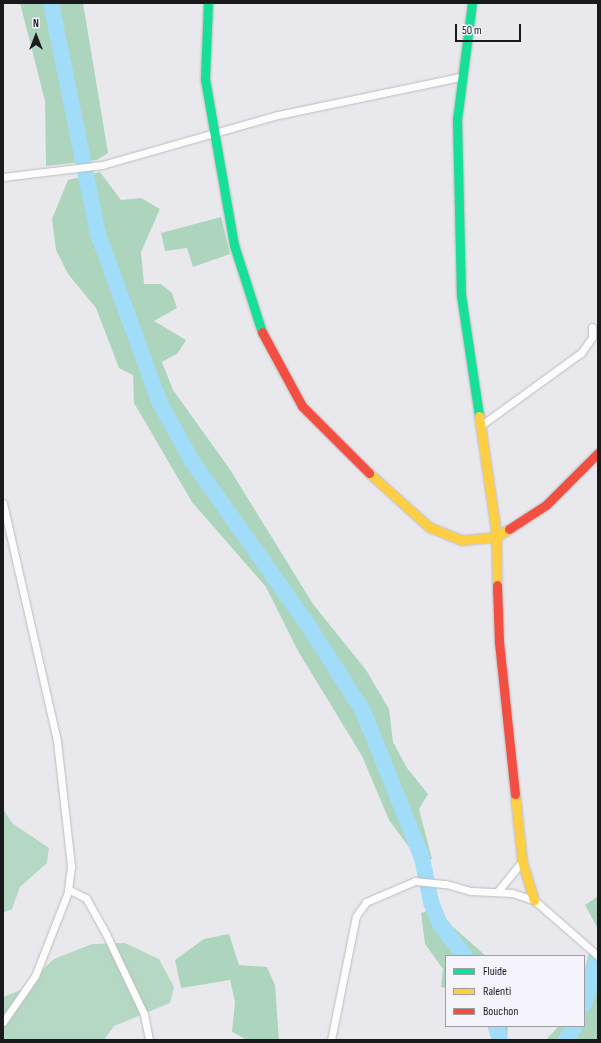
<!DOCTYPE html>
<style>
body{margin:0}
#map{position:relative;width:601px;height:1043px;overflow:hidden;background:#e9e9ed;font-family:"Sofia Sans Condensed",sans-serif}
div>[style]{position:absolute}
.green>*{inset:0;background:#b5d8c4}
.forest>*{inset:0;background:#add5be}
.river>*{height:16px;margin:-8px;padding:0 8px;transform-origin:8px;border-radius:8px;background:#a1ddf8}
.roads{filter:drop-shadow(0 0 1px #bcbcbf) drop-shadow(0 0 1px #bcbcbf)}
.street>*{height:7px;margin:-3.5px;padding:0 3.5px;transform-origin:3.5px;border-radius:3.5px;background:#fcfcfc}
.fast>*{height:9px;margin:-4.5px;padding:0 4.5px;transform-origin:4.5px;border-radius:4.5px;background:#16e098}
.slow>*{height:9px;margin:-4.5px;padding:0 4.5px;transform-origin:4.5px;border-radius:4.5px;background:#ffcf43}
.jam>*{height:9px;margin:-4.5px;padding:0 4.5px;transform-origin:4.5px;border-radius:4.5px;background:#f24e42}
span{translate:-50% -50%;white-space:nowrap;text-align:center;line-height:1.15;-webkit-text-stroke:3px #f5f4fd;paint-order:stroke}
.frame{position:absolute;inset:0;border:4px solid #1a1a1d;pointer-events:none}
.legend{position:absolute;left:445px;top:955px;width:140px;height:72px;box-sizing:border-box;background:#f5f4fd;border:1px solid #9d9da3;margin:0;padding:5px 7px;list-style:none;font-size:12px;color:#1a1a1d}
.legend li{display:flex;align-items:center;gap:8px;height:20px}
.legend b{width:20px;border:1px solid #9d9da3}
.north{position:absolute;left:16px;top:16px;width:40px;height:40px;-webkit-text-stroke:3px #f5f4fd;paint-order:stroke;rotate:0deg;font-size:11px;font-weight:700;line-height:16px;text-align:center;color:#1a1a1d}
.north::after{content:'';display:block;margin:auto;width:14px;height:18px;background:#1a1a1d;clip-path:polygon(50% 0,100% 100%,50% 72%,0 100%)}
.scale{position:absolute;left:455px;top:24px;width:66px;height:18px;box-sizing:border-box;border:2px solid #1a1a1d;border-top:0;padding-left:5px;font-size:12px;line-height:14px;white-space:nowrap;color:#1a1a1d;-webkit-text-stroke:3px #f5f4fd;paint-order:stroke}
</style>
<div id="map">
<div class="green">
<i style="clip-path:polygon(3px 809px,12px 823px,49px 848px,47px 863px,20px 887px,12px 909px,3px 913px)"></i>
<i style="clip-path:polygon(125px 943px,159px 959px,174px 987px,170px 1003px,114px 1026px,104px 1040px,3px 1040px,3px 997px,31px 986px,35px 976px,54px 959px,92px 944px)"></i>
</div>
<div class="forest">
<i style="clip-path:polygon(20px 3px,83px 3px,108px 153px,97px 160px,46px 166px,45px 101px)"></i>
<i style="clip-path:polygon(100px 172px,121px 200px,141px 198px,160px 209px,141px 252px,144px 284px,161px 284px,172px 293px,177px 308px,154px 321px,186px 340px,178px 353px,162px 362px,173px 390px,229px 468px,313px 604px,366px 670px,389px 709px,393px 742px,407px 768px,428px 794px,419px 809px,432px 859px,414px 859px,411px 850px,389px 820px,362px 756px,298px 651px,266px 587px,192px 502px,134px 403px,133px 375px,119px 368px,96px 308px,68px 274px,56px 250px,52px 219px,68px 180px)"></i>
<i style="clip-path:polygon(221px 217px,230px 254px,193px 267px,187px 248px,165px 251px,161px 233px)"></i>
<i style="clip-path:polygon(598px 896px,598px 929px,585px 905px)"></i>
<i style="clip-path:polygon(437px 907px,452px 926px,486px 956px,446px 956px,446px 988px,441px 987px,443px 969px,425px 944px,421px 913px)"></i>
<i style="clip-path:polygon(229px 934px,239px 965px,267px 967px,275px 985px,279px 1040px,247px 1040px,232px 1032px,235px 1002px,230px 980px,181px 988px,175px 960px,204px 939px)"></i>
<i style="clip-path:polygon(591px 946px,598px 952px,598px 1040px,546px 1040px,559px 1026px,584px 1026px,584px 972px)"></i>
<i style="clip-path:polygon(487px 1026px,508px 1026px,507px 1040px,493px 1040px)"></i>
</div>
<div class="river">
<i style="left:51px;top:3px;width:236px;rotate:78.5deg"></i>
<i style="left:98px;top:234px;width:180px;rotate:69.9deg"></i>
<i style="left:160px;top:403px;width:66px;rotate:61.1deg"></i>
<i style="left:192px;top:461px;width:201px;rotate:54.7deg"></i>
<i style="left:308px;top:625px;width:102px;rotate:57.4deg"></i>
<i style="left:363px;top:711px;width:158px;rotate:68.1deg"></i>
<i style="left:422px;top:858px;width:45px;rotate:78.4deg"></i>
<i style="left:431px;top:902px;width:24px;rotate:68deg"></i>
<i style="left:440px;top:924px;width:41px;rotate:52deg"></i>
<i style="left:584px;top:1004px;width:50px;rotate:-73.7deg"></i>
<i style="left:496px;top:1026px;width:15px;rotate:74deg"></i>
<i style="left:566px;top:1040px;width:17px;rotate:-57deg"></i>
</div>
<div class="roads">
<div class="street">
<i style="left:3px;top:177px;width:100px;rotate:-6.9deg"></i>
<i style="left:102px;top:165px;width:183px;rotate:-15.9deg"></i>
<i style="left:278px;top:115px;width:186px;rotate:-11.8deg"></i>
<i style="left:480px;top:426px;width:125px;rotate:-35.9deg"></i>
<i style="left:581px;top:353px;width:19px;rotate:-55deg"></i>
<i style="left:592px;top:337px;width:10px;rotate:-90deg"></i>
<i style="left:3px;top:503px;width:244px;rotate:77.2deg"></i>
<i style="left:57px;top:741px;width:126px;rotate:83.6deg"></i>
<i style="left:71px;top:866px;width:26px;rotate:97deg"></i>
<i style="left:68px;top:892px;width:90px;rotate:111.4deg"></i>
<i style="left:35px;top:976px;width:56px;rotate:124.8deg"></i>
<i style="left:68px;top:889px;width:20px;rotate:27deg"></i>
<i style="left:86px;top:898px;width:41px;rotate:60.9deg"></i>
<i style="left:106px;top:934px;width:89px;rotate:64.6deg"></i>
<i style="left:144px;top:1014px;width:26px;rotate:79deg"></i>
<i style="left:498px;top:891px;width:38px;rotate:-51deg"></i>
<i style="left:331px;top:1040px;width:126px;rotate:-78.6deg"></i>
<i style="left:356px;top:916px;width:17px;rotate:-54deg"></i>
<i style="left:366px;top:902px;width:53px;rotate:-23.2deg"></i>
<i style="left:415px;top:881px;width:31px;rotate:6deg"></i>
<i style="left:446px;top:884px;width:26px;rotate:16deg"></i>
<i style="left:471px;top:891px;width:41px;rotate:2.8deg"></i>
<i style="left:512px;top:893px;width:23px;rotate:18deg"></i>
<i style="left:534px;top:900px;width:85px;rotate:41.2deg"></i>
</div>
<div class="fast">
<i style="left:208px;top:3px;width:76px;rotate:92.3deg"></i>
<i style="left:205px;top:79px;width:169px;rotate:80.1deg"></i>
<i style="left:234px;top:245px;width:91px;rotate:72.2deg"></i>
<i style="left:472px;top:3px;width:118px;rotate:97.3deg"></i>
<i style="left:457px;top:120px;width:175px;rotate:88.7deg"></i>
<i style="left:461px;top:295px;width:122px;rotate:81.5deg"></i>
</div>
<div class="slow">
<i style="left:479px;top:416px;width:116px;rotate:81.6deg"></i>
<i style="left:496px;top:531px;width:54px;rotate:88.9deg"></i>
<i style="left:369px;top:473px;width:81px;rotate:42deg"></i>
<i style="left:429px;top:527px;width:35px;rotate:22deg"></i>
<i style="left:462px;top:540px;width:34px;rotate:-5deg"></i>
<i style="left:496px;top:537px;width:15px;rotate:-32deg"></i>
<i style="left:515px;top:794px;width:67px;rotate:84deg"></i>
<i style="left:522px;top:861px;width:41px;rotate:72.9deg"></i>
</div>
<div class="jam">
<i style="left:262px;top:332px;width:84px;rotate:61.6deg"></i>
<i style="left:302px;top:406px;width:95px;rotate:45deg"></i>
<i style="left:509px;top:529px;width:44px;rotate:-33deg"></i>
<i style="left:546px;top:505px;width:74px;rotate:-45deg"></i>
<i style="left:497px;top:585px;width:57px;rotate:88deg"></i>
<i style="left:499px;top:642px;width:153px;rotate:84deg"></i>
</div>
</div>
<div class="frame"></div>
<ul class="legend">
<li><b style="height:5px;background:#16e098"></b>Fluide</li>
<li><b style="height:5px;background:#ffcf43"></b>Ralenti</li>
<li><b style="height:5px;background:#f24e42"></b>Bouchon</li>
</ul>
<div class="north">N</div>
<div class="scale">50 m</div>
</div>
